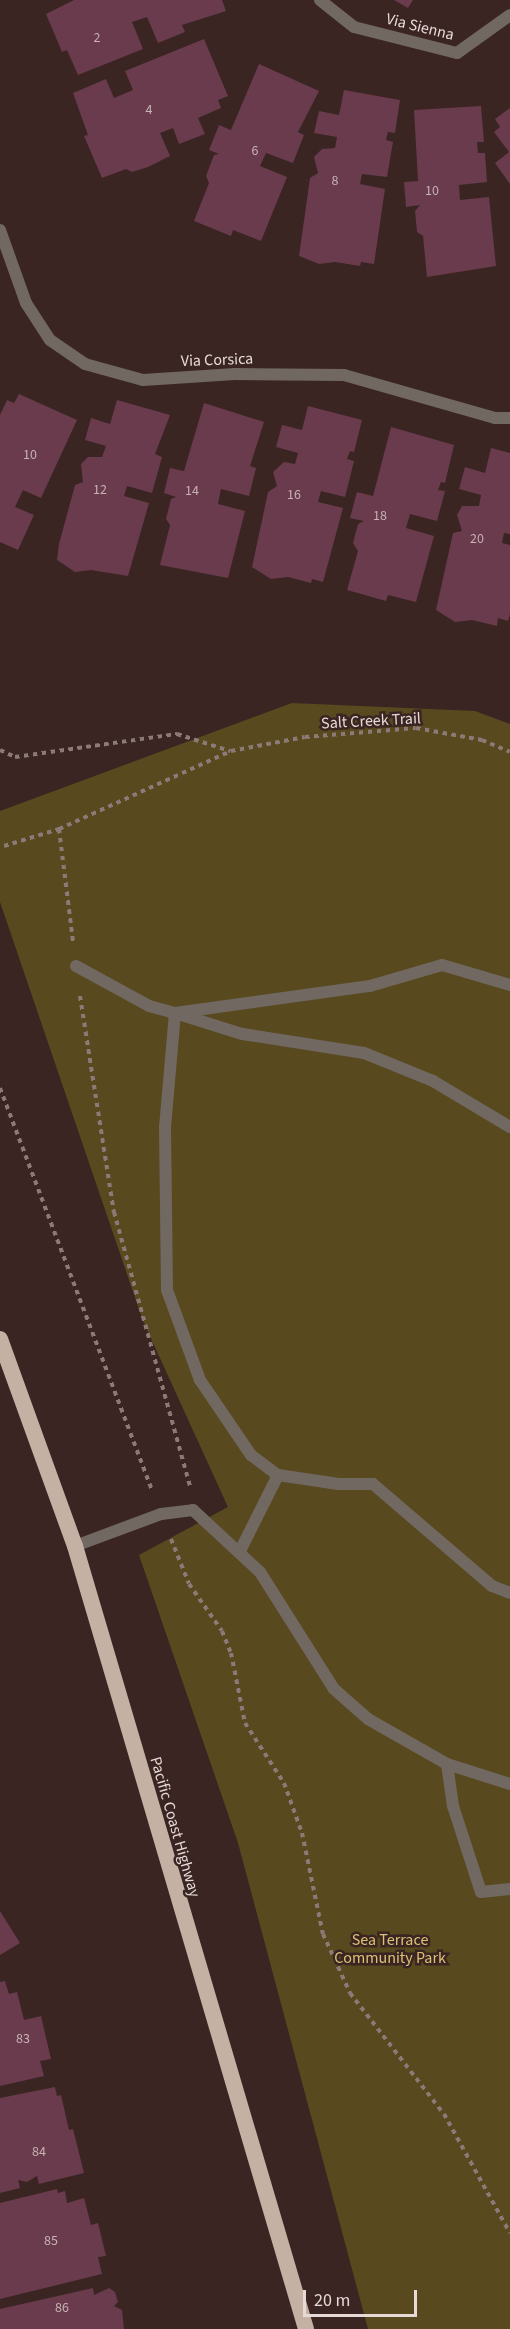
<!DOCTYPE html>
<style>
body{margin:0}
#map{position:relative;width:510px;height:2329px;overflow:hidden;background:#3a2523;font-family:"Source Sans 3",sans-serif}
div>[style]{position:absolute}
.green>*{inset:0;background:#58491e}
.building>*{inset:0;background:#693b4c}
.path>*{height:4px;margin-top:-2px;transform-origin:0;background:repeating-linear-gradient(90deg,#8b7a78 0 4.5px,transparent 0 9px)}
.service>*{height:12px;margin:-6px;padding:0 6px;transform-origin:6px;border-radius:6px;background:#716862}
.minor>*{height:12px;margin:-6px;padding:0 6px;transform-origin:6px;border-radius:6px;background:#716862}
.trunk>*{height:16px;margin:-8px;padding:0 8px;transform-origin:8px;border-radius:8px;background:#c4b1a3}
span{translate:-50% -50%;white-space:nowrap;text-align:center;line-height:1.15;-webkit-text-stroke:5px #3a2523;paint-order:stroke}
.number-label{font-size:14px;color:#c7b2b4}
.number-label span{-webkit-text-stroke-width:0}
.street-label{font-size:16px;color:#e6d9d6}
.park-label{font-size:16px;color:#dcc076}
.scale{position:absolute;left:303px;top:2290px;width:114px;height:27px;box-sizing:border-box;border:3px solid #e6d9d6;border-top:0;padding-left:8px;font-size:18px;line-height:21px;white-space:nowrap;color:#e6d9d6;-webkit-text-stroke:4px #3a2523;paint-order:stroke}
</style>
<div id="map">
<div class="green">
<i style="clip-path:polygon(292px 703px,475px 711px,510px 724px,510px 2329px,368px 2329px,238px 1843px,139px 1555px,228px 1507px,143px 1321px,0 902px,0 811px)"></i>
</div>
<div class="building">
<i style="clip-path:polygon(74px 0,222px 0,226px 11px,182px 25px,185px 32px,158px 43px,147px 17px,132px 22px,143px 49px,78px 75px,67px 50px,62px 52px,46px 14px)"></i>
<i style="clip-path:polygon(394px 0,413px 0,408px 8px)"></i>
<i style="clip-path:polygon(204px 39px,228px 96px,218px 100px,221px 108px,198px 118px,205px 134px,179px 144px,173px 128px,160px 133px,170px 156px,148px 167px,132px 172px,126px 169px,102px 178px,84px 136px,88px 135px,73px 93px,106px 79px,114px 98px,133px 90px,125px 71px)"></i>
<i style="clip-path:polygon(259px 64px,319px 91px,298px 132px,304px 135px,293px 163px,266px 153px,260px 166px,287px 177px,261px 241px,233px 230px,231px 236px,194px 221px,209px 183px,206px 176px,214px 155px,219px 154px,209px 150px,219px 125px,231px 130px)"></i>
<i style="clip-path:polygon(344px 90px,400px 100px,395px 133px,388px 132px,386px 140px,393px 142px,387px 177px,362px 174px,360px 184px,385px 189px,374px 264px,361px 262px,360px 266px,335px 262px,319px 264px,299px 256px,310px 178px,318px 173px,314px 157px,322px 149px,335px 148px,337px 137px,314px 133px,319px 111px,339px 115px)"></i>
<i style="clip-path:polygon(481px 106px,484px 142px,477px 142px,478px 153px,485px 153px,487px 182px,459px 185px,460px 200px,489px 197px,496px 266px,427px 277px,423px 236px,417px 232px,415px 211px,420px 205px,406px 207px,404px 182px,418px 181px,414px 110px)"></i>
<i style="clip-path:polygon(510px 108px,510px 184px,495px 163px,509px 152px,494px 132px,500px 127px,495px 119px)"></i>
<i style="clip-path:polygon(19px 394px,77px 420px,41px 498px,23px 490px,15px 507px,34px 515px,18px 550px,0 542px,0 415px,7px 400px,14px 403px)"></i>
<i style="clip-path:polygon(117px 400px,170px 415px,155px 454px,162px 457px,152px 493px,127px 486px,124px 496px,149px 503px,128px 576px,91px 570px,75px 572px,57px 560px,59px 544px,75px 485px,83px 482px,81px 464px,88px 457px,102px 457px,106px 446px,85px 440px,91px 418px,110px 424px)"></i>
<i style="clip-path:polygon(204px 403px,264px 422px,250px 466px,256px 468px,249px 496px,221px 489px,218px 504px,245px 511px,228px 578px,160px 565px,170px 525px,166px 519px,171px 499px,176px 497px,164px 493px,170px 468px,184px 471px)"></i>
<i style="clip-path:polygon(308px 406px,362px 420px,354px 452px,350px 451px,347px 459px,354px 461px,345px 497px,321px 491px,318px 502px,343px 508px,323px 582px,312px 579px,311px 583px,288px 577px,271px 579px,252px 567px,268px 492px,277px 486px,273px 472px,284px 462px,295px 464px,298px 453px,276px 447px,282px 425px,302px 430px)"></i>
<i style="clip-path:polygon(391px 427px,454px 445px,445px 483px,441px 482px,438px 490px,445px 491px,437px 521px,410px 514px,406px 528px,434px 536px,416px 602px,388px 595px,386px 601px,347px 590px,358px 551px,353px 543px,358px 524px,364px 521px,350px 518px,357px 492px,373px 496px)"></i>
<i style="clip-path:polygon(491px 448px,510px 453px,510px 534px,504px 533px,502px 543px,510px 545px,510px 614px,508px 621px,498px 618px,497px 626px,472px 620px,455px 622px,436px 610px,453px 533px,462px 531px,457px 515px,462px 506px,479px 506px,481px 495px,459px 489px,465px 467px,485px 473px)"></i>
<i style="clip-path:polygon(0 1911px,20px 1943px,0 1955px)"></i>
<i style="clip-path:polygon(5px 1981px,9px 1994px,17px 1992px,24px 2020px,41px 2016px,51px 2059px,40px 2061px,44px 2076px,0 2086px,0 1982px)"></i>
<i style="clip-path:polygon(55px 2087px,57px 2096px,61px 2095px,69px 2130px,73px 2129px,84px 2173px,39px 2184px,37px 2176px,27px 2182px,18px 2180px,20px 2188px,0 2193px,0 2098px)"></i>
<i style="clip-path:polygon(57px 2189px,58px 2193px,65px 2191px,67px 2203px,84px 2198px,91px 2225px,98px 2223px,106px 2256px,98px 2257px,102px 2274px,0 2299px,0 2203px)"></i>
<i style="clip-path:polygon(93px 2288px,94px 2295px,109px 2288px,115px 2292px,118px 2302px,114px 2306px,122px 2310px,124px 2329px,0 2329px,0 2309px)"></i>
</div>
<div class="path">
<i style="left:0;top:750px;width:17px;rotate:25deg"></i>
<i style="left:15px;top:757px;width:164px;rotate:-8.1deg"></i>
<i style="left:177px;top:734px;width:56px;rotate:17.8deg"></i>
<i style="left:59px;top:829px;width:113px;rotate:82.9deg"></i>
<i style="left:4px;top:846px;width:58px;rotate:-17.2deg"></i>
<i style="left:59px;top:829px;width:189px;rotate:-24.4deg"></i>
<i style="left:231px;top:751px;width:75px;rotate:-10.7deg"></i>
<i style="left:305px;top:737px;width:111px;rotate:-4.6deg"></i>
<i style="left:416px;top:728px;width:67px;rotate:10.3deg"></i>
<i style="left:482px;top:740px;width:30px;rotate:23deg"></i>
<i style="left:80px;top:996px;width:219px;rotate:81.1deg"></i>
<i style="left:114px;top:1212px;width:284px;rotate:74.5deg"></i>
<i style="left:0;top:1088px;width:430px;rotate:69.3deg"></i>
<i style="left:171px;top:1539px;width:48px;rotate:68.2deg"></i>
<i style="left:189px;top:1584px;width:57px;rotate:54.9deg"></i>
<i style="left:222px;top:1631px;width:24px;rotate:68deg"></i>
<i style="left:231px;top:1653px;width:71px;rotate:78.7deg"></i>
<i style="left:245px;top:1723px;width:72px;rotate:57deg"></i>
<i style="left:284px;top:1783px;width:53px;rotate:70.2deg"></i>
<i style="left:302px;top:1833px;width:103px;rotate:78.3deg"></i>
<i style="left:323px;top:1934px;width:65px;rotate:65.4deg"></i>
<i style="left:350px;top:1993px;width:153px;rotate:52.2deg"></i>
<i style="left:444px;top:2114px;width:136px;rotate:61deg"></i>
</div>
<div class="service">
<i style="left:76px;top:966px;width:83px;rotate:28.7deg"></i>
<i style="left:149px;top:1006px;width:27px;rotate:15deg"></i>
<i style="left:175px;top:1013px;width:197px;rotate:-7.9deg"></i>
<i style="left:370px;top:986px;width:75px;rotate:-16.3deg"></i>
<i style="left:442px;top:965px;width:71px;rotate:16.4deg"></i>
<i style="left:510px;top:1127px;width:90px;rotate:-149.1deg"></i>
<i style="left:433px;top:1081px;width:74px;rotate:-157.9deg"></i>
<i style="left:364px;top:1053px;width:123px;rotate:-171.1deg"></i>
<i style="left:242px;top:1034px;width:70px;rotate:-162.6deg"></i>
<i style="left:175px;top:1013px;width:114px;rotate:95deg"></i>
<i style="left:165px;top:1127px;width:163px;rotate:89.3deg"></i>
<i style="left:167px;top:1290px;width:96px;rotate:69.9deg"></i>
<i style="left:200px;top:1380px;width:91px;rotate:55.8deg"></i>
<i style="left:251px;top:1455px;width:34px;rotate:37deg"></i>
<i style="left:278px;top:1475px;width:61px;rotate:8.5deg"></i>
<i style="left:338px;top:1484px;width:35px"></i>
<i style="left:373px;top:1484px;width:157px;rotate:40.6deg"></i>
<i style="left:492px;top:1586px;width:19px;rotate:21deg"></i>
<i style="left:75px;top:1546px;width:92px;rotate:-20.4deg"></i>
<i style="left:161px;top:1514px;width:32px;rotate:-7deg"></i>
<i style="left:193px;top:1510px;width:91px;rotate:42.8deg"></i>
<i style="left:260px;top:1572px;width:138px;rotate:57.7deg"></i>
<i style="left:334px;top:1689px;width:45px;rotate:41.4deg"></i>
<i style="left:368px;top:1719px;width:91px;rotate:29.7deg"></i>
<i style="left:447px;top:1764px;width:66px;rotate:17.6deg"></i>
<i style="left:240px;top:1551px;width:85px;rotate:-63.4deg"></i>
<i style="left:447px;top:1764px;width:42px;rotate:81.9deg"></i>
<i style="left:453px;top:1806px;width:90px;rotate:72deg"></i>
<i style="left:481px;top:1892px;width:29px;rotate:-6deg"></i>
</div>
<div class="minor">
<i style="left:320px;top:0;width:43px;rotate:38.5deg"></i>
<i style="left:354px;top:27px;width:106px;rotate:14.2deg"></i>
<i style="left:457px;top:53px;width:65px;rotate:-35.6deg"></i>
<i style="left:0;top:230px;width:77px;rotate:70.4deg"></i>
<i style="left:26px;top:303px;width:44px;rotate:57deg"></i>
<i style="left:50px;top:340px;width:42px;rotate:34.4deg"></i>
<i style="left:85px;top:364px;width:60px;rotate:15.4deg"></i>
<i style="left:143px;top:380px;width:92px;rotate:-3.7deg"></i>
<i style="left:235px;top:374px;width:109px;rotate:0.5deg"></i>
<i style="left:344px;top:375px;width:157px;rotate:15.9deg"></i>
<i style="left:495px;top:418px;width:15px"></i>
</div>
<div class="trunk">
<i style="left:0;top:1339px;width:220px;rotate:70.1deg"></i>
<i style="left:75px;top:1546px;width:816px;rotate:73.56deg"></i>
</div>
<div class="number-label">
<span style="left:97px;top:38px">2</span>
<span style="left:149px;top:110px">4</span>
<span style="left:255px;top:151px">6</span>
<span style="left:335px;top:181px">8</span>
<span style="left:432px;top:191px">10</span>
<span style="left:30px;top:455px">10</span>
<span style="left:100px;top:490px">12</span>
<span style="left:192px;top:491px">14</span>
<span style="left:294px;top:495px">16</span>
<span style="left:380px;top:516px">18</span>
<span style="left:477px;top:539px">20</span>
<span style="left:23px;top:2039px">83</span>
<span style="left:39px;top:2152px">84</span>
<span style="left:51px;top:2241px">85</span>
<span style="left:62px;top:2308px">86</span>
</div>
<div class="street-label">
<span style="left:420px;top:27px;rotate:14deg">Via Sienna</span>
<span style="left:217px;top:360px;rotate:-2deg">Via Corsica</span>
<span style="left:371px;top:721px;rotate:-3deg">Salt Creek Trail</span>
<span style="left:175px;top:1827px;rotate:74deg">Pacific Coast Highway</span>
</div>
<div class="park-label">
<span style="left:390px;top:1949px">Sea Terrace<br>Community Park</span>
</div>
<div class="scale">20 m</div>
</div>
